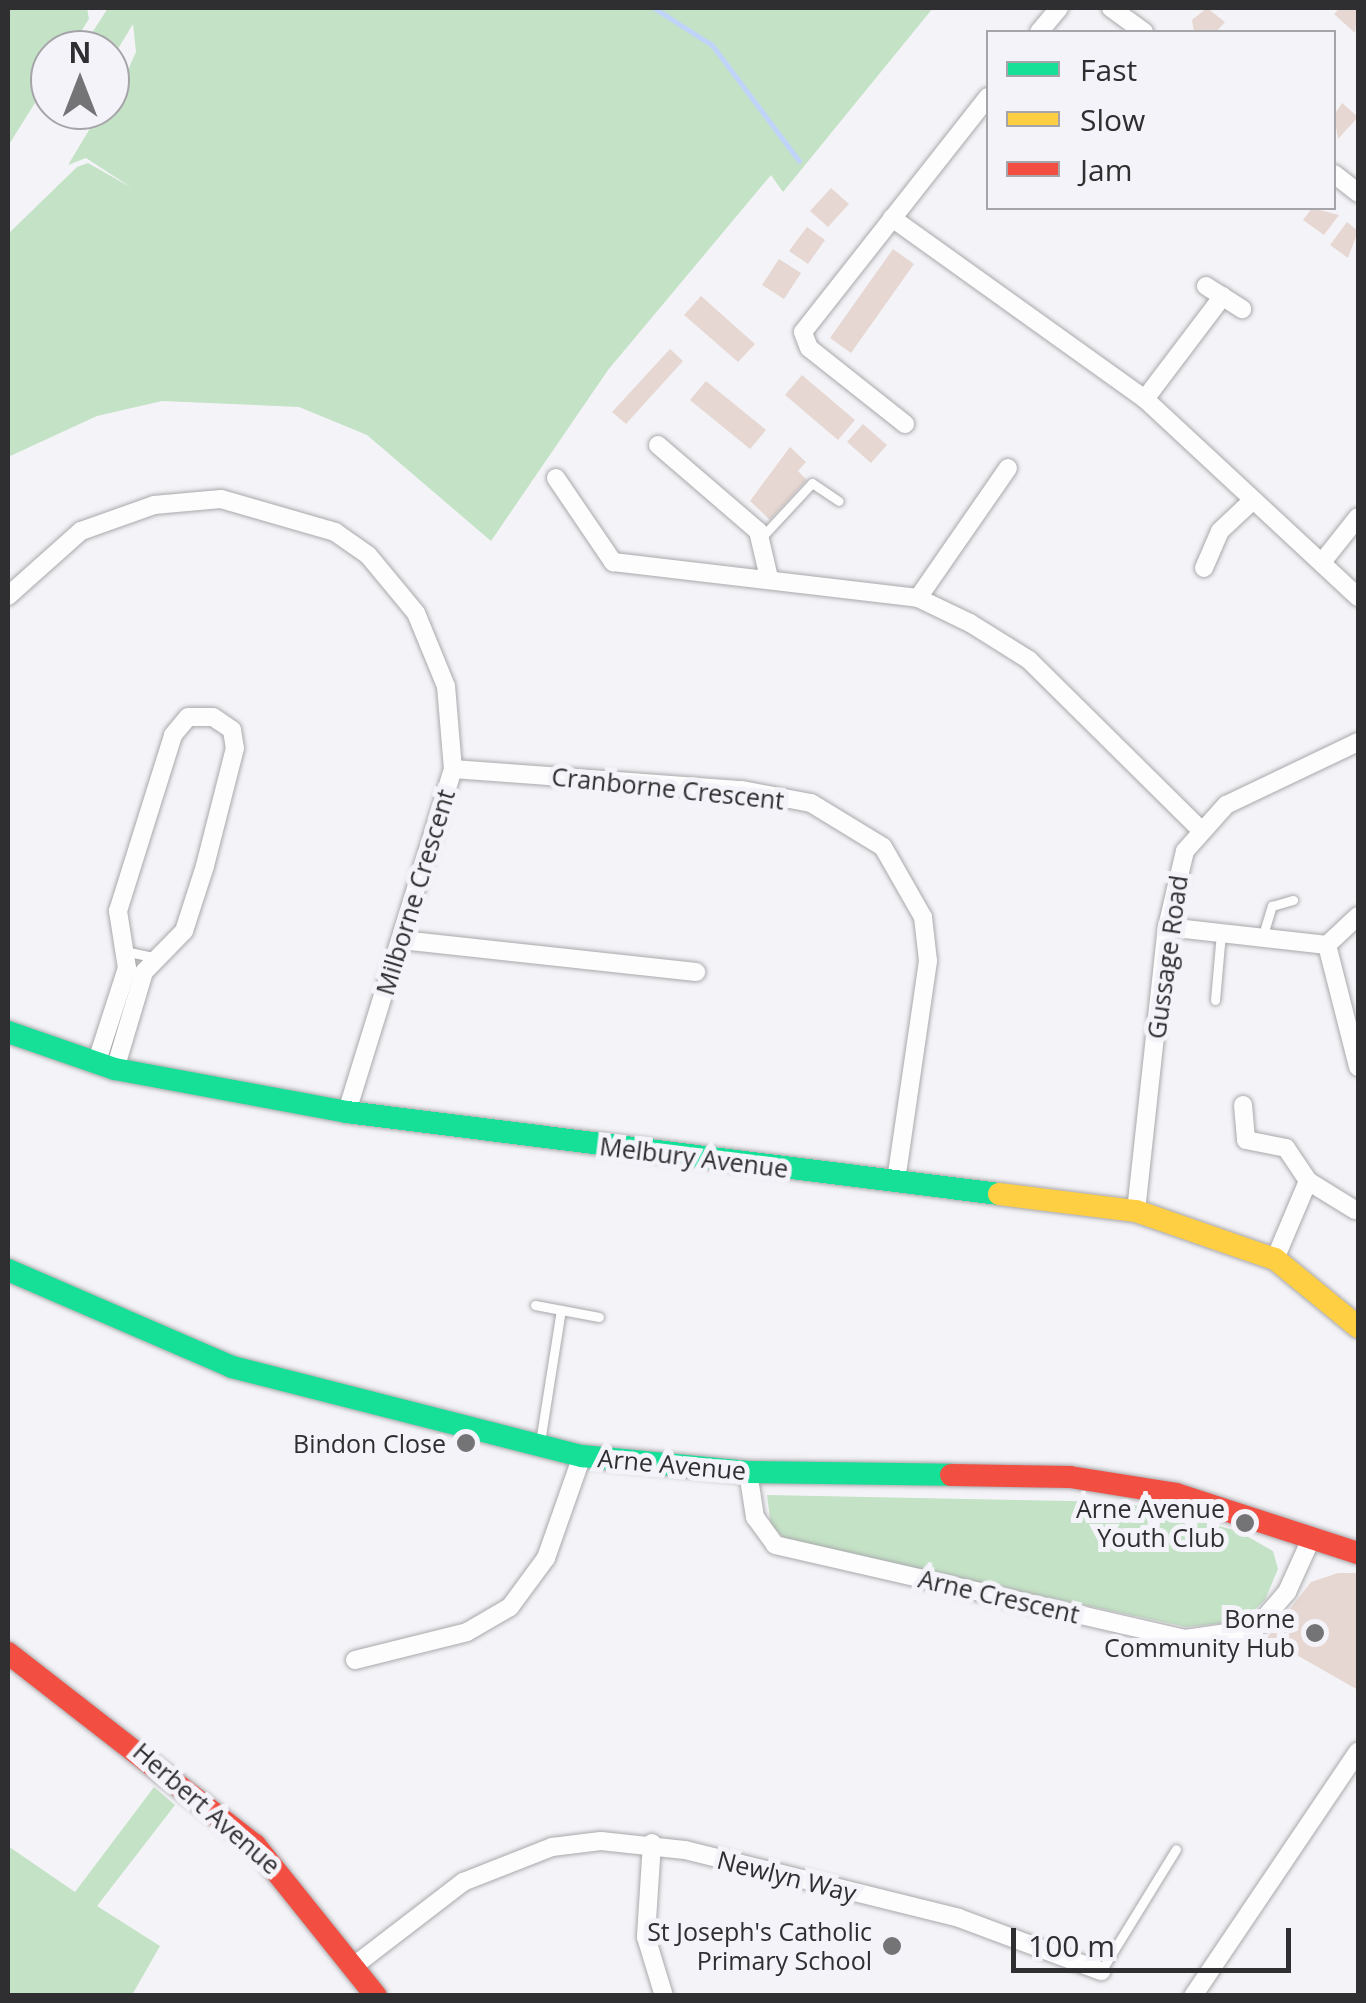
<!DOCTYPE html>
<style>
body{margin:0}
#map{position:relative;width:1366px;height:2003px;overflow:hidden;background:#f4f4f8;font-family:"Open Sans",sans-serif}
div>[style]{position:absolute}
.green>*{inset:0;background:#c4e2c6}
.stream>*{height:5px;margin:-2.5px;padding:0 2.5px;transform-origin:2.5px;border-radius:2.5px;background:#c0d4fa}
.building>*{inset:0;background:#e6d7d2}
.roads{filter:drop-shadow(0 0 2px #a9a9ac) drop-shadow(0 0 2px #a9a9ac)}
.lane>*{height:9px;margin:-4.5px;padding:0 4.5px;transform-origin:4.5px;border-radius:4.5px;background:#fdfdfe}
.street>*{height:18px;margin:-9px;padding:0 9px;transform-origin:9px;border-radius:9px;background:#fdfdfe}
.fast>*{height:22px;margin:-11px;padding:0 11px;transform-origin:11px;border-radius:11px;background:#16e098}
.slow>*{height:22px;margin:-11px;padding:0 11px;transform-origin:11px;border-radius:11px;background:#ffcf43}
.jam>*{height:22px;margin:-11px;padding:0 11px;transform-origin:11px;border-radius:11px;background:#f24e42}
.dots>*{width:28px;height:28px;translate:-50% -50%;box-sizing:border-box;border:5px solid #f3f3f9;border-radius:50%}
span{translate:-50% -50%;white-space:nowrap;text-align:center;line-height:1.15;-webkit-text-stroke:10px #f3f3f9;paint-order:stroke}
.street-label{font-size:25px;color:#2f2f31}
.poi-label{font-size:25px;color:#2f2f31}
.right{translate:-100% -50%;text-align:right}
.frame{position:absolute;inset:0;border:10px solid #2f2f31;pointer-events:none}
.legend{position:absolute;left:986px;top:30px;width:350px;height:180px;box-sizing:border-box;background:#f3f3f9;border:2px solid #a5a5a9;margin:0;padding:12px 18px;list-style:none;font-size:30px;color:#2f2f31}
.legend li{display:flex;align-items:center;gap:20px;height:50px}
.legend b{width:50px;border:2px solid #a5a5a9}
.north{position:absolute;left:30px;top:30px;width:100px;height:100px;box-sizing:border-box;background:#f3f3f9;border:2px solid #a5a5a9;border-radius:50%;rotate:0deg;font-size:28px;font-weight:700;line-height:40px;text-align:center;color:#2f2f31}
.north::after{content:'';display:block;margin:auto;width:35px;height:45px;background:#747477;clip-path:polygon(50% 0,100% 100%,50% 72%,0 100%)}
.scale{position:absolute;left:1011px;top:1928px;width:280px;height:45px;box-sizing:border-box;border:5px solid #2f2f31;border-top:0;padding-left:12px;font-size:30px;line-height:35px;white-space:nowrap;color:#2f2f31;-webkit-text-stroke:8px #f3f3f9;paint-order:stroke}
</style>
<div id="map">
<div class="green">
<i style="clip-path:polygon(8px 8px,87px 8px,89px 19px,69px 50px,50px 50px,50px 79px,8px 146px)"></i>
<i style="clip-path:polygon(108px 8px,933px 8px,783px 192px,771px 175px,608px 370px,491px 541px,367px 435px,299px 407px,162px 401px,97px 416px,8px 457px,8px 234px,77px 167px,88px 163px,132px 188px,86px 158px,68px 165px,101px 110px,110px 110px,136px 52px,133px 24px,116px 52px,81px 50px)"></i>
<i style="clip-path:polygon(767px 1495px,1123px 1502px,1238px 1531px,1273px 1551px,1278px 1569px,1265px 1600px,1243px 1621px,1186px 1627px,788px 1541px,771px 1526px)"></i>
<i style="clip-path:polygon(154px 1787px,175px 1805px,97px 1906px,160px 1946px,132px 1995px,8px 1995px,8px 1846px,75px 1892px)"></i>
</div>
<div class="stream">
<i style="left:654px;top:8px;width:69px;rotate:32.5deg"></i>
<i style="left:712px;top:45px;width:145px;rotate:53.1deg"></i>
</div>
<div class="building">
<i style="clip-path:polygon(1207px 8px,1225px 22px,1216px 32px,1194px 32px,1192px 20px)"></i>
<i style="clip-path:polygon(1340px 8px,1358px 8px,1355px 33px,1334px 14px)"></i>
<i style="clip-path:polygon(1342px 103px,1358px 117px,1338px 139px,1334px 115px)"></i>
<i style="clip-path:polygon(831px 188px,849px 204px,828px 227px,810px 211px)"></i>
<i style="clip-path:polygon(1312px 208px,1339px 215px,1324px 235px,1303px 220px)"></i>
<i style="clip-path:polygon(1347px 222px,1358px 231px,1348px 258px,1330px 245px)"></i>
<i style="clip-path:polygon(807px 227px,825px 240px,808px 264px,789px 251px)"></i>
<i style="clip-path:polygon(893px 249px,914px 264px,851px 353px,830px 338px)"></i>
<i style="clip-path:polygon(779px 259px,801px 273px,784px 299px,762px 285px)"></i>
<i style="clip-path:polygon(701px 296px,755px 344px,738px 362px,684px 315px)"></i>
<i style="clip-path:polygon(670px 349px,683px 361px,626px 424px,612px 412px)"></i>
<i style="clip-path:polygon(802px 375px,855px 420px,838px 440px,785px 395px)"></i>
<i style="clip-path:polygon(706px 381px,766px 430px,750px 449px,690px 400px)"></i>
<i style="clip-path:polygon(863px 424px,887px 445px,871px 463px,847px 442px)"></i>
<i style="clip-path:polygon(790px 447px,806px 462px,798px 471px,807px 480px,770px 520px,750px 501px)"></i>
<i style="clip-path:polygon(1338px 1573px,1358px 1573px,1358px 1690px,1267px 1638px,1311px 1582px)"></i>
</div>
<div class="roads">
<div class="lane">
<i style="left:761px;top:538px;width:75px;rotate:-47.2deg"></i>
<i style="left:812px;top:483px;width:32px;rotate:34deg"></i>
<i style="left:1262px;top:938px;width:34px;rotate:-73deg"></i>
<i style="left:1272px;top:906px;width:22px;rotate:-16deg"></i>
<i style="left:129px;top:952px;width:24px;rotate:12deg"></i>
<i style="left:1215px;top:1000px;width:67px;rotate:-84.9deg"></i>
<i style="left:535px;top:1305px;width:65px;rotate:10.6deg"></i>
<i style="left:540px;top:1442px;width:134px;rotate:-81deg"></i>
<i style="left:1101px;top:1971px;width:143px;rotate:-58.4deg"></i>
</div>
<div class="street">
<i style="left:1111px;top:8px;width:41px;rotate:36deg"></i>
<i style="left:1039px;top:32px;width:31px;rotate:-50deg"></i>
<i style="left:1334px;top:174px;width:31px;rotate:38deg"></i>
<i style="left:892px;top:218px;width:311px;rotate:35.6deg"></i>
<i style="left:1145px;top:399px;width:291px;rotate:42.9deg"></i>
<i style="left:1206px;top:286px;width:43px;rotate:32.6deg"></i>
<i style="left:1145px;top:399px;width:129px;rotate:-52.9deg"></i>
<i style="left:905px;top:424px;width:122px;rotate:-141.6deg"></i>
<i style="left:809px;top:348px;width:17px;rotate:-111deg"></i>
<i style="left:803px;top:332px;width:299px;rotate:-51.8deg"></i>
<i style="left:658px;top:445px;width:132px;rotate:40.7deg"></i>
<i style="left:758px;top:531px;width:48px;rotate:76.8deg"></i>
<i style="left:556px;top:478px;width:102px;rotate:55.8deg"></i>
<i style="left:613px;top:562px;width:307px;rotate:6.7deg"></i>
<i style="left:918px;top:598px;width:58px;rotate:25.7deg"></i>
<i style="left:970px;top:623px;width:70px;rotate:32.1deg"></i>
<i style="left:1029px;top:660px;width:240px;rotate:44.7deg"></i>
<i style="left:1323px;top:561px;width:56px;rotate:-51.5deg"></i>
<i style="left:1204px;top:568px;width:40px;rotate:-66.6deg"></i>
<i style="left:1220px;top:531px;width:44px;rotate:-43.2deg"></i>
<i style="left:8px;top:596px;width:98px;rotate:-41.7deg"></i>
<i style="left:81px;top:531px;width:77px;rotate:-19.6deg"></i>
<i style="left:154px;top:505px;width:67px;rotate:-5.1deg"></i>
<i style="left:221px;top:499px;width:119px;rotate:16.1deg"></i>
<i style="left:335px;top:532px;width:40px;rotate:34.9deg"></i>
<i style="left:368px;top:555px;width:75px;rotate:50.4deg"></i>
<i style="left:416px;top:613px;width:79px;rotate:67.7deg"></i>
<i style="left:446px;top:686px;width:83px;rotate:85.2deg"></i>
<i style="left:453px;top:769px;width:359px;rotate:107.2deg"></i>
<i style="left:918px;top:598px;width:158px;rotate:-55.3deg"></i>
<i style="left:453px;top:769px;width:290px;rotate:4.2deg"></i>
<i style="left:742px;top:790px;width:70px;rotate:10.7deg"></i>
<i style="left:811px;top:803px;width:84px;rotate:31.4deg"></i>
<i style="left:883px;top:847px;width:81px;rotate:60.3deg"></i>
<i style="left:923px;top:917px;width:44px;rotate:83.5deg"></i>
<i style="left:928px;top:961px;width:221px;rotate:98.3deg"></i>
<i style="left:1167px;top:927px;width:161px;rotate:6.4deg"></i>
<i style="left:1327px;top:945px;width:126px;rotate:75.7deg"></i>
<i style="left:401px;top:940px;width:297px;rotate:6.2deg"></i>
<i style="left:1327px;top:945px;width:42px;rotate:-43.1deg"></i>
<i style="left:96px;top:1064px;width:101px;rotate:-72.1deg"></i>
<i style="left:127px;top:968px;width:58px;rotate:-99deg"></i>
<i style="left:118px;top:911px;width:184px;rotate:-72.6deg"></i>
<i style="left:173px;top:735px;width:23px;rotate:-50deg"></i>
<i style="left:188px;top:717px;width:25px"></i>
<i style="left:213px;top:717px;width:23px;rotate:34deg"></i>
<i style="left:232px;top:730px;width:18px;rotate:81deg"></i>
<i style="left:235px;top:748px;width:122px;rotate:104.3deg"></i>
<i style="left:205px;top:866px;width:68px;rotate:107.9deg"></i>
<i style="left:184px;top:931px;width:57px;rotate:134.3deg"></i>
<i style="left:144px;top:972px;width:101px;rotate:106.6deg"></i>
<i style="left:1243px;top:1105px;width:35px;rotate:85deg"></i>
<i style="left:1246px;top:1140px;width:41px;rotate:11.3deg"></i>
<i style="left:1286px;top:1148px;width:40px;rotate:56deg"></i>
<i style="left:1136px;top:1211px;width:286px;rotate:-83.8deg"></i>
<i style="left:1167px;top:927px;width:78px;rotate:-76.7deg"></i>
<i style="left:1185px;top:851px;width:62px;rotate:-48.3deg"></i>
<i style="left:1226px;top:805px;width:146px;rotate:-25.5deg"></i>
<i style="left:1275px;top:1259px;width:85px;rotate:-67.1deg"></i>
<i style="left:1308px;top:1181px;width:55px;rotate:31.7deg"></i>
<i style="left:748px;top:1472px;width:46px;rotate:81.2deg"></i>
<i style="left:755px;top:1517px;width:34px;rotate:54deg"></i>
<i style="left:775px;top:1545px;width:421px;rotate:12.9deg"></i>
<i style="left:1185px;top:1639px;width:71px;rotate:-8.1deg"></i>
<i style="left:1255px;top:1629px;width:49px;rotate:-49.1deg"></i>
<i style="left:1287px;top:1592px;width:58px;rotate:-65.6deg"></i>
<i style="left:355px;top:1660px;width:115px;rotate:-14deg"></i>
<i style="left:467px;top:1632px;width:50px;rotate:-30.2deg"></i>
<i style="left:510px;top:1607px;width:61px;rotate:-53.7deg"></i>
<i style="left:546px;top:1558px;width:108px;rotate:-70.6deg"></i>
<i style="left:652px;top:1843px;width:94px;rotate:93.7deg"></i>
<i style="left:646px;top:1937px;width:62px;rotate:73deg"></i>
<i style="left:354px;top:1966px;width:138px;rotate:-37.6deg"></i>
<i style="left:463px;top:1882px;width:96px;rotate:-21.5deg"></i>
<i style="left:552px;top:1847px;width:49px;rotate:-7deg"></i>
<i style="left:601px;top:1841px;width:84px;rotate:6.1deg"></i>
<i style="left:685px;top:1850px;width:282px;rotate:13.9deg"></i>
<i style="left:959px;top:1918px;width:152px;rotate:20.5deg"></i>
<i style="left:1193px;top:1996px;width:295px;rotate:-56deg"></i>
</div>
<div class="fast">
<i style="left:8px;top:1032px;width:113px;rotate:19.1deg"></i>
<i style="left:115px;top:1069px;width:236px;rotate:10.5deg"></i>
<i style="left:347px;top:1112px;width:657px;rotate:7.17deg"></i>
<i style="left:8px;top:1270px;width:244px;rotate:23.4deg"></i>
<i style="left:232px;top:1367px;width:361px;rotate:14.3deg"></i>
<i style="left:582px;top:1456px;width:167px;rotate:5.5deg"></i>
<i style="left:748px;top:1472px;width:203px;rotate:0.8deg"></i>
</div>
<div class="slow">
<i style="left:999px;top:1194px;width:138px;rotate:7.1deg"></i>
<i style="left:1136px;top:1211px;width:147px;rotate:19.1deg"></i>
<i style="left:1275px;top:1259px;width:107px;rotate:39.3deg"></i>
</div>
<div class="jam">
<i style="left:951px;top:1475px;width:119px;rotate:1deg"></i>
<i style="left:1070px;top:1477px;width:107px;rotate:9.1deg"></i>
<i style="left:1176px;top:1494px;width:191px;rotate:18deg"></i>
<i style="left:8px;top:1653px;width:313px;rotate:37.9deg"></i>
<i style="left:255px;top:1845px;width:193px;rotate:51.3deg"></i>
</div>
</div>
<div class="dots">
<i style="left:466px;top:1443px;background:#747477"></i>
<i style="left:1245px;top:1523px;background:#747477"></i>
<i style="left:1315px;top:1633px;background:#747477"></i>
<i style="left:892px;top:1946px;background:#747477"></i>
</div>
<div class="street-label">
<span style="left:668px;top:788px;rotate:6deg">Cranborne Crescent</span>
<span style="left:415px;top:892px;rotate:-73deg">Milborne Crescent</span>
<span style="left:1167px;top:957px;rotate:-82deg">Gussage Road</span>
<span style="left:694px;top:1157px;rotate:7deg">Melbury Avenue</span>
<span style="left:672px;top:1464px;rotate:5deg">Arne Avenue</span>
<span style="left:999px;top:1596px;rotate:13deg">Arne Crescent</span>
<span style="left:207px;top:1808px;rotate:41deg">Herbert Avenue</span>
<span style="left:787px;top:1876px;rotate:14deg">Newlyn Way</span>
</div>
<div class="poi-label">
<span class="right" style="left:446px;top:1443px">Bindon Close</span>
<span class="right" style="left:1225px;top:1523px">Arne Avenue<br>Youth Club</span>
<span class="right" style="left:1295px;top:1633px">Borne<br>Community Hub</span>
<span class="right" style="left:872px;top:1946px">St Joseph's Catholic<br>Primary School</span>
</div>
<div class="frame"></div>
<ul class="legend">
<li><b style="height:12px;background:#16e098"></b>Fast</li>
<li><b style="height:12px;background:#ffcf43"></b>Slow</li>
<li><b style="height:12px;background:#f24e42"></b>Jam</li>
</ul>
<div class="north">N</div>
<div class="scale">100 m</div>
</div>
